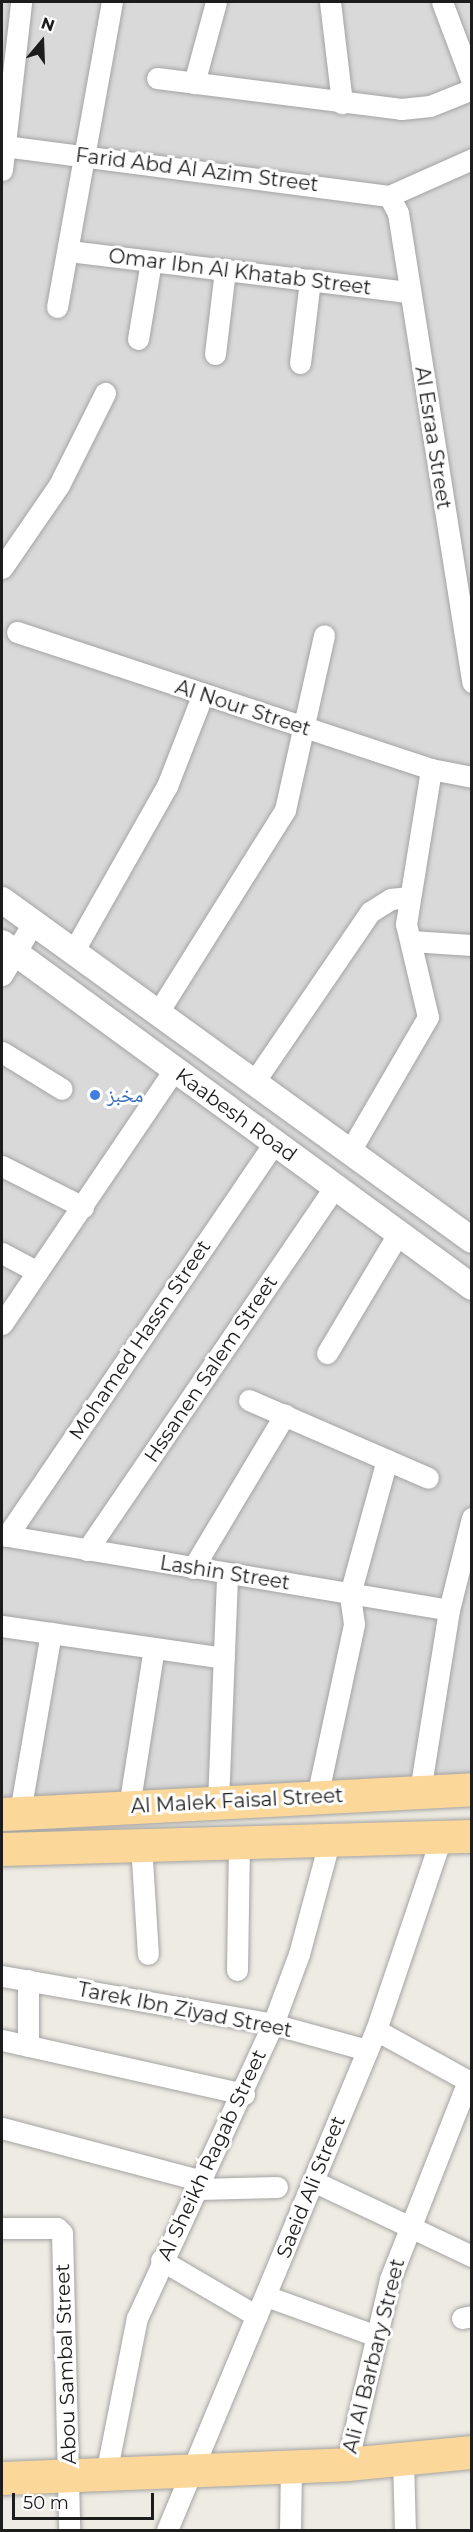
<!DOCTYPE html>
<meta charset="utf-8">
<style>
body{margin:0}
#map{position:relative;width:473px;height:2532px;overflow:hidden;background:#eeebe2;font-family:Montserrat,"Noto Naskh Arabic",sans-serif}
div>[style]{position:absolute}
.residential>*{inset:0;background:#dad9d9}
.roads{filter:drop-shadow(0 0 2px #a3a3a3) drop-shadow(0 0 2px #a3a3a3)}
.minor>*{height:21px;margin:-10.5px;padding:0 10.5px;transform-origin:10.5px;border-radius:10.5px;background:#fff}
.tertiary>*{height:26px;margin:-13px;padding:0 13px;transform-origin:13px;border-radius:13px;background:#fff}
.primary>*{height:33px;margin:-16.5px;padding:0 16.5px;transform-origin:16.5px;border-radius:16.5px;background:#fbd79a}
.dots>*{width:16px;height:16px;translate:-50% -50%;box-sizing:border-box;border:3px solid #fff;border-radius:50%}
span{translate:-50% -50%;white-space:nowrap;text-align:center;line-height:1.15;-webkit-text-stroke:6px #fff;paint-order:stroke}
.street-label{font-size:20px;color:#1c1c1c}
.shop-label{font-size:20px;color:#366cbe}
.left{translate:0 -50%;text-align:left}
.frame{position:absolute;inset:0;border:3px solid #1c1c1c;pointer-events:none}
.north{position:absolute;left:12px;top:12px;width:60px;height:60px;-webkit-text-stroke:4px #fff;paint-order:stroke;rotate:19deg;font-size:16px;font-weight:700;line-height:24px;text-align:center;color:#1c1c1c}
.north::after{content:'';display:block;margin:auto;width:21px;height:27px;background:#1c1c1c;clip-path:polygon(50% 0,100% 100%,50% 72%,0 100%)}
.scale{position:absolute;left:12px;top:2493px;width:142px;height:27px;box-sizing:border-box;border:3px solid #1c1c1c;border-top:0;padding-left:8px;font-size:18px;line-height:21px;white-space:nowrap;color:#1c1c1c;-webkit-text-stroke:4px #fff;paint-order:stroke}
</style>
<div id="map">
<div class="residential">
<i style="clip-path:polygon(2px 2px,471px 2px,471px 1782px,2px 1814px)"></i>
</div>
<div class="roads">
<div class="minor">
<i style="left:330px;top:2px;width:102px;rotate:83.2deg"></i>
<i style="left:442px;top:2px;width:85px;rotate:69.4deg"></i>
<i style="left:157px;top:78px;width:246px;rotate:7.2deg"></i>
<i style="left:401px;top:109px;width:29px;rotate:-6deg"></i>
<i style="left:430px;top:106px;width:45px;rotate:-22deg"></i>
<i style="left:194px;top:83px;width:84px;rotate:-74.8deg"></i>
<i style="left:4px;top:146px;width:388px;rotate:7.4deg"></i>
<i style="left:2px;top:170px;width:169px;rotate:-83.5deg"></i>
<i style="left:389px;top:196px;width:19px;rotate:62deg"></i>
<i style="left:398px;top:213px;width:475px;rotate:81deg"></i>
<i style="left:389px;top:196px;width:91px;rotate:-24deg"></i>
<i style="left:69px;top:251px;width:343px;rotate:6.9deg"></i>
<i style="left:57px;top:307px;width:310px;rotate:-79.8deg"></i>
<i style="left:138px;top:339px;width:79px;rotate:-80.5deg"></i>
<i style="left:215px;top:354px;width:85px;rotate:-83.2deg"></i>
<i style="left:300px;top:363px;width:84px;rotate:-83.1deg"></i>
<i style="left:2px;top:568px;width:101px;rotate:-55.5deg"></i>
<i style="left:59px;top:485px;width:103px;rotate:-63.4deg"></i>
<i style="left:17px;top:632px;width:436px;rotate:18.3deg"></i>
<i style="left:431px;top:769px;width:42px;rotate:11deg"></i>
<i style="left:411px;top:941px;width:61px;rotate:3.8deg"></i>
<i style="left:73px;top:952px;width:191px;rotate:-60.5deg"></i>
<i style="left:167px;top:786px;width:97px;rotate:-68.7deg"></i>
<i style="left:2px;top:975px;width:61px;rotate:-59.2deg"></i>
<i style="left:157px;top:1014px;width:241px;rotate:-57.9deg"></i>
<i style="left:285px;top:810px;width:179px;rotate:-77.4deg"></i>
<i style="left:2px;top:1052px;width:70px;rotate:31.7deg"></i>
<i style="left:254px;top:1082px;width:206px;rotate:-55.7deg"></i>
<i style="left:370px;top:912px;width:25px;rotate:-32deg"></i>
<i style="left:391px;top:899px;width:16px;rotate:-7deg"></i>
<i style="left:350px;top:1151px;width:155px;rotate:-59.8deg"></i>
<i style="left:428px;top:1017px;width:96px;rotate:-103.3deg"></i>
<i style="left:406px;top:924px;width:157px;rotate:-80.8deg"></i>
<i style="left:2px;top:1166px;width:91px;rotate:26.8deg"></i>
<i style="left:2px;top:1253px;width:40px;rotate:28deg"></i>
<i style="left:2px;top:1324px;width:307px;rotate:-55.9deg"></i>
<i style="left:327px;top:1353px;width:139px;rotate:-59.2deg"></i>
<i style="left:249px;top:1400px;width:195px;rotate:23.5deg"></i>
<i style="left:2px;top:1535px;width:453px;rotate:9.5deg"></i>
<i style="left:7px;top:1536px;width:475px;rotate:-55.8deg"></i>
<i style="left:87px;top:1550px;width:440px;rotate:-55.7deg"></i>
<i style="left:193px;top:1568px;width:179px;rotate:-59.1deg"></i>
<i style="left:2px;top:1626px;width:224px;rotate:8.2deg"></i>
<i style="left:420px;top:1791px;width:183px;rotate:-80.9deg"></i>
<i style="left:449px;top:1610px;width:95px;rotate:-76deg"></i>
<i style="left:317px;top:1797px;width:177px;rotate:-77.9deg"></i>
<i style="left:354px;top:1624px;width:30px;rotate:-98deg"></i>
<i style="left:350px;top:1594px;width:139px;rotate:-74.6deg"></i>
<i style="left:218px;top:1802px;width:229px;rotate:-87.7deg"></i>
<i style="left:129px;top:1807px;width:161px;rotate:-81.1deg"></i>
<i style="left:20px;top:1812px;width:182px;rotate:-80.2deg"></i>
<i style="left:141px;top:1844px;width:110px;rotate:86.4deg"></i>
<i style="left:237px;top:1970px;width:130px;rotate:-89.1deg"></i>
<i style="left:2px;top:1976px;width:275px;rotate:10deg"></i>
<i style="left:273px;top:2024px;width:98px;rotate:15.5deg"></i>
<i style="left:28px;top:1980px;width:66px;rotate:90deg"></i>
<i style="left:376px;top:2030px;width:110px;rotate:28.9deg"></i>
<i style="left:2px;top:2040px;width:248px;rotate:12.6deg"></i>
<i style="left:2px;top:2128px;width:207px;rotate:14.8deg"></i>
<i style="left:313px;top:2181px;width:176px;rotate:25.3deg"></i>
<i style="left:198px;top:2189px;width:79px;rotate:-1.5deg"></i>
<i style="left:2px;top:2228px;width:55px"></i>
<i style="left:57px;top:2228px;width:7px;rotate:45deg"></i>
<i style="left:62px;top:2233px;width:297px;rotate:88.6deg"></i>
<i style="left:161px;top:2260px;width:111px;rotate:30.3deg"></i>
<i style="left:266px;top:2296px;width:115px;rotate:19.9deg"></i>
<i style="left:462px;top:2318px;width:10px;rotate:-11deg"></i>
<i style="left:403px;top:2460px;width:70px;rotate:88.4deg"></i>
<i style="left:347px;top:2464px;width:190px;rotate:-76.9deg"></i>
<i style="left:390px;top:2279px;width:213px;rotate:-68.5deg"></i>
<i style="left:106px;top:2474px;width:159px;rotate:-78.8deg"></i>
<i style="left:137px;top:2318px;width:324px;rotate:-65.2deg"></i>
<i style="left:273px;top:2024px;width:75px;rotate:-69.6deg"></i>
<i style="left:299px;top:1954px;width:119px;rotate:-74.9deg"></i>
<i style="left:167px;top:2530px;width:542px;rotate:-67.32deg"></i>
<i style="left:376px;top:2030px;width:203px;rotate:-71.3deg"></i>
<i style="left:290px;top:2530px;width:63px;rotate:-89.1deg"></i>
</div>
<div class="tertiary">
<i style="left:2px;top:900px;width:580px;rotate:35.88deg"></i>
<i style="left:2px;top:943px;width:582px;rotate:36.2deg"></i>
</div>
<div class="primary">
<i style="left:2px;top:1814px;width:471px;rotate:-3deg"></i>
<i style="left:2px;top:1849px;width:470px;rotate:-1.6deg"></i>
<i style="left:2px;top:2478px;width:345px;rotate:-2.3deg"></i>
<i style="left:347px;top:2464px;width:126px;rotate:-5.5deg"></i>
</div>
</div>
<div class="dots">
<i style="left:95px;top:1095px;background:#3f7fe0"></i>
</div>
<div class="street-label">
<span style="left:197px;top:170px;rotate:7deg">Farid Abd Al Azim Street</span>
<span style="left:240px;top:272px;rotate:7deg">Omar Ibn Al Khatab Street</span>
<span style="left:433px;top:438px;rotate:81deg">Al Esraa Street</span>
<span style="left:243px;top:708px;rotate:18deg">Al Nour Street</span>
<span style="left:236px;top:1115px;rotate:36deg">Kaabesh Road</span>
<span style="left:140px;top:1340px;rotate:-56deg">Mohamed Hassn Street</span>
<span style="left:211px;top:1369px;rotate:-56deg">Hssanen Salem Street</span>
<span style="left:225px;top:1573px;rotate:9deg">Lashin Street</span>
<span style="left:237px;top:1801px;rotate:-3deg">Al Malek Faisal Street</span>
<span style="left:185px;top:2010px;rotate:11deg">Tarek Ibn Ziyad Street</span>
<span style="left:212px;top:2155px;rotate:-65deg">Al Sheikh Ragab Street</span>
<span style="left:311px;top:2187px;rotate:-68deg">Saeid Ali Street</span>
<span style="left:374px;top:2356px;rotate:-76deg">Ali Al Barbary Street</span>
<span style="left:66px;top:2364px;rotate:-92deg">Abou Sambal Street</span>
</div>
<div class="shop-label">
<span class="left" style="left:107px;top:1095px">مخبز</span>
</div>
<div class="frame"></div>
<div class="north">N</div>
<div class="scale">50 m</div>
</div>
